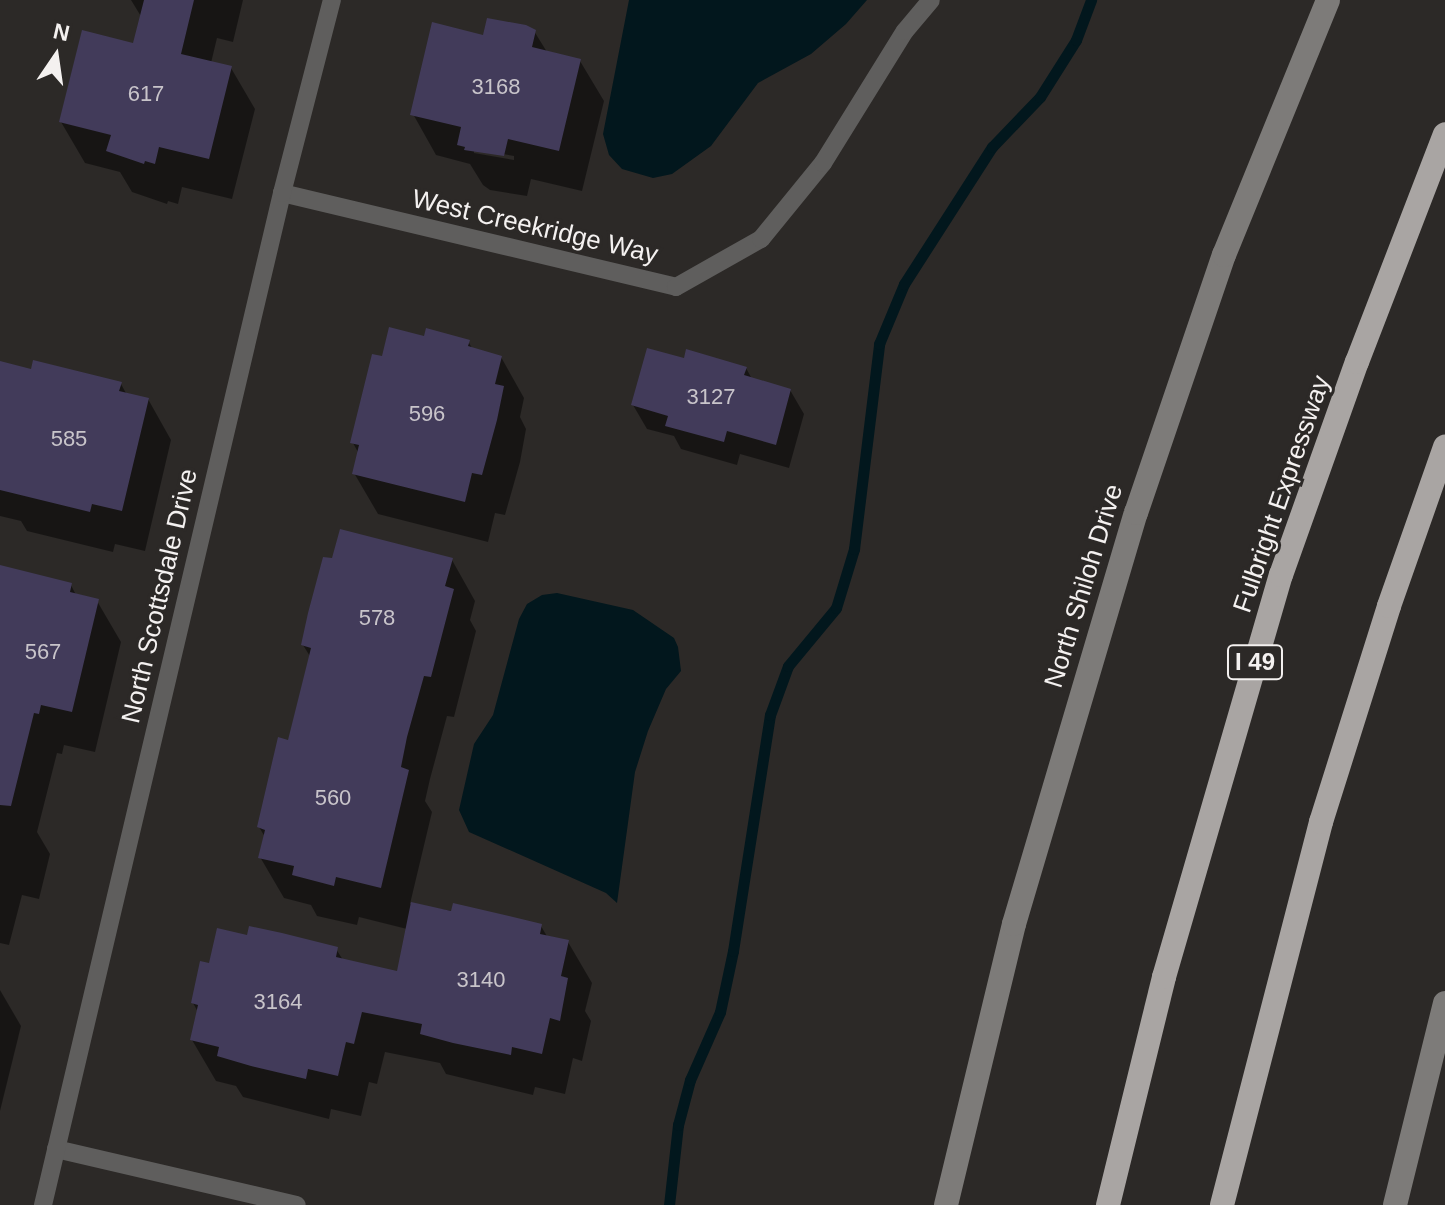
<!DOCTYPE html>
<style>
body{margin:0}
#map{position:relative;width:1445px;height:1205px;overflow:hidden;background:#2c2927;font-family:Helvetica,sans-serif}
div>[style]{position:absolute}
.water>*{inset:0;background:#02171d}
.shadow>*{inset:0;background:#0007}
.stream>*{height:11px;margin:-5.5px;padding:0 5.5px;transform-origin:5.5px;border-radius:5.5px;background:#02171d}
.building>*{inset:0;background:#423b5a}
.lane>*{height:18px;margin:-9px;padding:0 9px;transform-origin:9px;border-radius:9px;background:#5f5e5d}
.secondary>*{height:24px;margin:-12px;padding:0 12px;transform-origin:12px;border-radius:12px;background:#7d7b79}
.highway>*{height:24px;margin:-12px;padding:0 12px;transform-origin:12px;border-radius:12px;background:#a9a5a3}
span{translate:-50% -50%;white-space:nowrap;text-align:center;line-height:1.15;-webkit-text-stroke:6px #2c2927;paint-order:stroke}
.number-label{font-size:22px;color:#c8c4ca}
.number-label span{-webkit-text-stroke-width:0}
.shield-label span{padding:2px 6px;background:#2c2927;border:2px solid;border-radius:6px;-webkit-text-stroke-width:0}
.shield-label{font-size:24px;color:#f4f1f0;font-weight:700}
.street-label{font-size:26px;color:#f4f1f0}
.north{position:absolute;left:16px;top:16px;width:80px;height:80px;-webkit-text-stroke:6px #2c2927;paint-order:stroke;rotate:13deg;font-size:22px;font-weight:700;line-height:32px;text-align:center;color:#f4f1f0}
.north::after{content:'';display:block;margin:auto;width:28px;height:36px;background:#f4f1f0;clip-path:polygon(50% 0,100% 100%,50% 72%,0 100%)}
</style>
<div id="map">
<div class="water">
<i style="clip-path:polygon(629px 0,867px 0,846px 24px,811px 54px,758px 83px,711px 146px,672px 174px,653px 178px,622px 169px,609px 155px,603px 134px)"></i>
<i style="clip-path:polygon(557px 593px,633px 610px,674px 638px,678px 647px,681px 671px,666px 689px,648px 731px,635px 772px,617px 903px,606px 893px,469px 832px,459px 810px,474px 744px,493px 715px,519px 619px,527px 604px,542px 595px)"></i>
</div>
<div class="shadow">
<i style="clip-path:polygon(131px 0,243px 0,233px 42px,217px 38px,211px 63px,231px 68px,255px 109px,232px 199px,182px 187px,178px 204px,168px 201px,167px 204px,132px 192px,120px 172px,85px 163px,61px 122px,134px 45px,142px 18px)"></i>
<i style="clip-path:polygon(evenodd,534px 31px,547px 52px,580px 61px,604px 101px,582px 191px,531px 179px,527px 196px,490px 190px,483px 185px,470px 164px,436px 155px,413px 114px,484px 37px,534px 31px,474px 149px,514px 156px,514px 160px,474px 153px,474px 149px)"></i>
<i style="clip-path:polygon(425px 338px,468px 341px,473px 350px,501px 357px,524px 398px,520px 417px,526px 429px,520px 462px,505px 515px,495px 513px,488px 542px,378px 514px,354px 473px,359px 454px,353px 443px,383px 359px)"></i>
<i style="clip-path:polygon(746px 368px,752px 379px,790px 390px,804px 414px,789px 468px,740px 454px,737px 465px,681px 449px,674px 436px,647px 429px,633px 405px)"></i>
<i style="clip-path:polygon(32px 372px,121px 384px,127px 395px,148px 399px,171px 440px,145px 551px,115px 544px,113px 552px,27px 531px,21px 521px,0 516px,0 377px)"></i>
<i style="clip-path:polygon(452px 560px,475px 601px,470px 620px,476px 631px,454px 717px,447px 716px,430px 779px,425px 801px,432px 812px,410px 904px,541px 926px,548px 938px,568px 942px,592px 983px,585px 1011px,591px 1021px,582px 1061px,573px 1058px,565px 1094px,535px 1087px,533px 1095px,446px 1074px,440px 1063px,385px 1052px,377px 1084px,369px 1082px,361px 1116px,331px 1109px,329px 1119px,243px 1097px,236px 1086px,216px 1081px,192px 1040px,198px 1012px,193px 1003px,210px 965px,248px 937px,336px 949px,343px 960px,398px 973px,407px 929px,359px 917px,357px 925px,317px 916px,311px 905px,284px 898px,260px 857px,265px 837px,259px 827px,289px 742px,311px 658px,303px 645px)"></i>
<i style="clip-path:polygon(0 567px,71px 585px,76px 595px,97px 601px,121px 642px,95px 752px,64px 745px,62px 754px,57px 753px,37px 832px,50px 854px,39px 899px,22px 895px,9px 945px,0 943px)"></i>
<i style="clip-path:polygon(0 990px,21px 1026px,0 1111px)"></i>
</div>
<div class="stream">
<i style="left:669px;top:1205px;width:81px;rotate:-83.6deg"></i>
<i style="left:678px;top:1125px;width:47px;rotate:-75.1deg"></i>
<i style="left:690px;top:1080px;width:74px;rotate:-66.2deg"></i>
<i style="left:720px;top:1012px;width:62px;rotate:-78deg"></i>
<i style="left:733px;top:951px;width:239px;rotate:-81.1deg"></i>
<i style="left:770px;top:715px;width:52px;rotate:-69.8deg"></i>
<i style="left:788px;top:666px;width:75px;rotate:-50.4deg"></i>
<i style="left:836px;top:608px;width:62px;rotate:-73deg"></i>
<i style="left:854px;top:549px;width:207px;rotate:-83deg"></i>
<i style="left:879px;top:344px;width:65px;rotate:-67.4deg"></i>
<i style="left:904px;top:284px;width:163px;rotate:-57.3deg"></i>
<i style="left:992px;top:147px;width:69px;rotate:-46.2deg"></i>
<i style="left:1040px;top:97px;width:67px;rotate:-57.7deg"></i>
<i style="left:1076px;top:40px;width:43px;rotate:-69.4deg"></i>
</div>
<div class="building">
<i style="clip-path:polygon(144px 0,194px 0,181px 54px,232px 66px,209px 159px,159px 147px,155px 164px,145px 161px,144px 164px,106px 151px,111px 135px,59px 122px,82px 30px,133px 43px)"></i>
<i style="clip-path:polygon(487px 18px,526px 25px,536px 30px,532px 47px,581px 59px,559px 151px,508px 139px,504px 156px,464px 150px,465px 147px,457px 145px,461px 127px,410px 115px,432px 22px,483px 35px)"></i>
<i style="clip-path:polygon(389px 327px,424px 336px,426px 328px,470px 340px,468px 346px,502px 356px,495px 384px,504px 386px,497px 420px,482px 475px,472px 473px,465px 502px,352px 474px,359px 445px,350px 443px,372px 354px,382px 356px)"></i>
<i style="clip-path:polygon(647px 348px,684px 358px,686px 349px,747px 367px,744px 375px,791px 389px,776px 445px,727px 431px,724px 442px,665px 426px,668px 416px,631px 405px)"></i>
<i style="clip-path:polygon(33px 360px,122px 382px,119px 391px,149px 398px,122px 511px,92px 504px,90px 512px,0 490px,0 361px,31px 369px)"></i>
<i style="clip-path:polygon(340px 529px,453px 558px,445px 586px,454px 589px,431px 677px,424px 676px,407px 737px,401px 767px,409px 770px,381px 888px,336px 877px,334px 886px,292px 875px,294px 866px,258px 858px,265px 830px,257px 827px,278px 737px,288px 740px,311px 648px,301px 645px,308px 613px,323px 557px,332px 558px)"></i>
<i style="clip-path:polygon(0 565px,72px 583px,70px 592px,99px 599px,72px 712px,41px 705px,39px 714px,34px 713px,11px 806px,0 805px)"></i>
<i style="clip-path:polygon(411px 902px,451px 911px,453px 903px,509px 916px,542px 924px,540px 934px,569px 940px,561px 976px,568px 978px,560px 1021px,550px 1018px,542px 1054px,512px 1047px,511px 1055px,453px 1043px,420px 1034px,422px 1024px,362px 1012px,354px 1044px,346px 1042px,338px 1076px,308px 1069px,306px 1079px,251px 1066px,217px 1056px,219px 1047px,190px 1040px,198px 1005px,191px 1003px,200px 961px,209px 963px,217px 928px,247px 935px,249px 926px,282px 933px,338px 947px,336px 957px,397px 971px)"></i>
</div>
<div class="lane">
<i style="left:282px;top:193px;width:405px;rotate:13.4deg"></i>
<i style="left:676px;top:287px;width:98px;rotate:-29.5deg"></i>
<i style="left:761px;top:239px;width:98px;rotate:-50.8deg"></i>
<i style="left:823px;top:163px;width:155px;rotate:-58.2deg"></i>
<i style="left:905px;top:31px;width:40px;rotate:-50deg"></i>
<i style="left:56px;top:1149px;width:247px;rotate:13.1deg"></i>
<i style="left:43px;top:1205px;width:1040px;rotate:-76.71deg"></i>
<i style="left:282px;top:193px;width:199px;rotate:-75.5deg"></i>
</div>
<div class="secondary">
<i style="left:946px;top:1205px;width:289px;rotate:-76.4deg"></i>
<i style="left:1014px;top:924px;width:429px;rotate:-73.5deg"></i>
<i style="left:1136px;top:513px;width:273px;rotate:-71.2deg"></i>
<i style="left:1224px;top:255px;width:275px;rotate:-67.8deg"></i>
<i style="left:1395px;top:1205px;width:208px;rotate:-76.1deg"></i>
</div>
<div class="highway">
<i style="left:1108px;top:1205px;width:235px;rotate:-76.2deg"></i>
<i style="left:1164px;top:977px;width:419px;rotate:-73.8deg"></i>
<i style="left:1281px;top:575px;width:226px;rotate:-70.4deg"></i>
<i style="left:1357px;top:362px;width:244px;rotate:-68.9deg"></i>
<i style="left:1222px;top:1205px;width:396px;rotate:-75.5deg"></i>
<i style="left:1321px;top:822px;width:226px;rotate:-72.5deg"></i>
<i style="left:1389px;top:606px;width:169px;rotate:-70.6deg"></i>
</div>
<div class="number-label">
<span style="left:496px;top:87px">3168</span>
<span style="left:146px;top:94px">617</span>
<span style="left:711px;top:397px">3127</span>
<span style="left:427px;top:414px">596</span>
<span style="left:69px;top:439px">585</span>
<span style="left:377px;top:618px">578</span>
<span style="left:43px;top:652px">567</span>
<span style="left:333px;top:798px">560</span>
<span style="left:481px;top:980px">3140</span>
<span style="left:278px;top:1002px">3164</span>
</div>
<div class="shield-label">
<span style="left:1255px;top:662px">I 49</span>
</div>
<div class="street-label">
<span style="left:535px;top:227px;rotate:13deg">West Creekridge Way</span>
<span style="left:1282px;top:494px;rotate:-71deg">Fulbright Expressway</span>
<span style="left:1084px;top:586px;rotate:-73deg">North Shiloh Drive</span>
<span style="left:160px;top:596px;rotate:-77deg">North Scottsdale Drive</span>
</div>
<div class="north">N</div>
</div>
